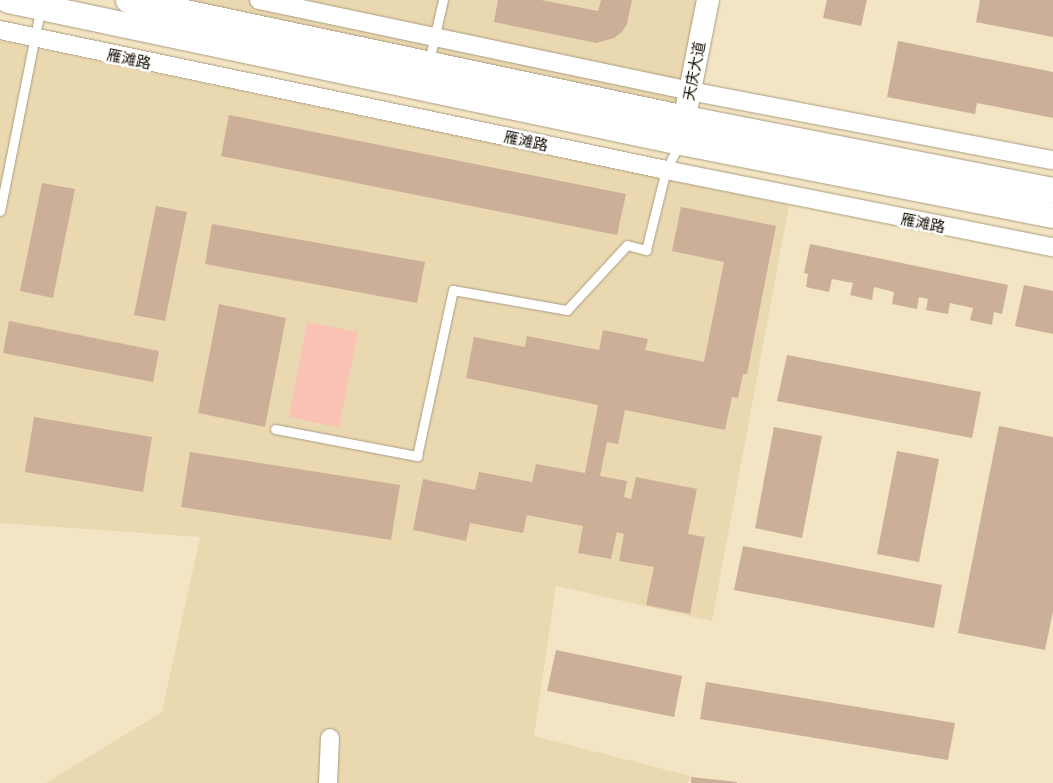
<!DOCTYPE html>
<meta charset="utf-8">
<style>
body{margin:0}
#map{position:relative;width:1053px;height:783px;overflow:hidden;background:#f3e4c4;font-family:Poppins,"Noto Sans SC",sans-serif}
div>[style]{position:absolute}
.built>*{inset:0;background:#ead8b1}
.green>*{inset:0;background:#fac2b5}
.building>*{inset:0;background:#cbaf99}
.roads{filter:drop-shadow(0 0 1px #aa9c7e) drop-shadow(0 0 1px #aa9c7e)}
.service>*{height:9px;margin:-4.5px;padding:0 4.5px;transform-origin:4.5px;border-radius:4.5px;background:#fff}
.minor>*{height:18px;margin:-9px;padding:0 9px;transform-origin:9px;border-radius:9px;background:#fff}
.tertiary>*{height:22px;margin:-11px;padding:0 11px;transform-origin:11px;border-radius:11px;background:#fff}
.secondary>*{height:25px;margin:-12.5px;padding:0 12.5px;transform-origin:12.5px;border-radius:12.5px;background:#fff}
span{translate:-50% -50%;white-space:nowrap;text-align:center;line-height:1.15;-webkit-text-stroke:5px #fff;paint-order:stroke}
.street-label{font-size:15px;color:#191308}
</style>
<div id="map">
<div class="built">
<i style="clip-path:polygon(128px 0,708px 0,685px 118px)"></i>
<i style="clip-path:polygon(0 41px,789px 205px,712px 621px,556px 586px,534px 736px,690px 776px,688px 783px,46px 783px,162px 712px,200px 537px,0 523px)"></i>
</div>
<div class="green">
<i style="clip-path:polygon(307px 322px,358px 332px,339px 427px,289px 417px)"></i>
</div>
<div class="building">
<i style="clip-path:polygon(498px 0,541px 0,598px 11px,601px 0,632px 0,627px 24px,622px 32px,614px 38px,596px 43px,494px 22px)"></i>
<i style="clip-path:polygon(827px 0,867px 0,861px 26px,823px 18px)"></i>
<i style="clip-path:polygon(980px 0,1053px 0,1053px 37px,976px 22px)"></i>
<i style="clip-path:polygon(898px 41px,1053px 72px,1053px 118px,977px 103px,975px 114px,887px 97px)"></i>
<i style="clip-path:polygon(229px 115px,626px 194px,617px 235px,221px 156px)"></i>
<i style="clip-path:polygon(42px 183px,75px 189px,53px 298px,20px 291px)"></i>
<i style="clip-path:polygon(156px 206px,187px 212px,165px 321px,134px 315px)"></i>
<i style="clip-path:polygon(681px 207px,776px 226px,747px 374px,743px 374px,738px 398px,732px 397px,725px 430px,625px 410px,618px 444px,607px 442px,600px 476px,627px 481px,624px 497px,631px 499px,636px 477px,697px 489px,688px 534px,705px 537px,690px 614px,646px 605px,654px 567px,619px 561px,624px 534px,617px 532px,611px 559px,578px 553px,583px 526px,527px 515px,523px 533px,470px 523px,466px 541px,413px 530px,423px 479px,475px 490px,479px 472px,532px 482px,536px 464px,585px 473px,598px 405px,466px 378px,474px 337px,525px 347px,527px 336px,599px 350px,603px 330px,648px 339px,645px 350px,704px 362px,724px 262px,672px 251px)"></i>
<i style="clip-path:polygon(212px 224px,425px 262px,417px 303px,205px 264px)"></i>
<i style="clip-path:polygon(810px 244px,1008px 285px,1002px 314px,994px 312px,992px 325px,970px 320px,973px 308px,950px 303px,948px 314px,926px 310px,928px 299px,919px 297px,917px 309px,892px 304px,894px 292px,874px 287px,872px 300px,850px 295px,853px 283px,832px 279px,829px 292px,806px 287px,808px 274px,804px 273px)"></i>
<i style="clip-path:polygon(1024px 285px,1053px 291px,1053px 334px,1015px 326px)"></i>
<i style="clip-path:polygon(219px 304px,286px 318px,265px 427px,198px 413px)"></i>
<i style="clip-path:polygon(9px 321px,159px 351px,153px 382px,3px 353px)"></i>
<i style="clip-path:polygon(787px 355px,981px 392px,972px 438px,777px 401px)"></i>
<i style="clip-path:polygon(34px 417px,152px 437px,143px 492px,25px 472px)"></i>
<i style="clip-path:polygon(999px 426px,1053px 437px,1053px 611px,1045px 650px,958px 633px)"></i>
<i style="clip-path:polygon(774px 427px,822px 436px,802px 538px,755px 528px)"></i>
<i style="clip-path:polygon(897px 451px,939px 459px,919px 562px,877px 554px)"></i>
<i style="clip-path:polygon(190px 452px,400px 485px,391px 540px,181px 507px)"></i>
<i style="clip-path:polygon(743px 546px,942px 585px,934px 628px,734px 590px)"></i>
<i style="clip-path:polygon(556px 650px,682px 676px,674px 717px,547px 691px)"></i>
<i style="clip-path:polygon(706px 682px,955px 723px,948px 760px,700px 719px)"></i>
<i style="clip-path:polygon(691px 777px,737px 782px,737px 783px,691px 783px)"></i>
</div>
<div class="roads">
<div class="service">
<i style="left:429px;top:61px;width:63px;rotate:-77.1deg"></i>
<i style="left:0;top:211px;width:205px;rotate:-78.7deg"></i>
<i style="left:275px;top:429px;width:145px;rotate:10.8deg"></i>
<i style="left:417px;top:456px;width:170px;rotate:-77.8deg"></i>
<i style="left:453px;top:290px;width:116px;rotate:10deg"></i>
<i style="left:567px;top:310px;width:88px;rotate:-47.3deg"></i>
<i style="left:627px;top:245px;width:20px;rotate:15deg"></i>
<i style="left:646px;top:250px;width:82px;rotate:-76deg"></i>
<i style="left:666px;top:170px;width:30px;rotate:-63deg"></i>
</div>
<div class="minor">
<i style="left:259px;top:0;width:441px;rotate:11.9deg"></i>
<i style="left:690px;top:91px;width:369px;rotate:10.8deg"></i>
<i style="left:0;top:30px;width:681px;rotate:11.87deg"></i>
<i style="left:666px;top:170px;width:395px;rotate:11.3deg"></i>
<i style="left:328px;top:783px;width:45px;rotate:-87.5deg"></i>
</div>
<div class="tertiary">
<i style="left:681px;top:136px;width:139px;rotate:-78.8deg"></i>
</div>
<div class="secondary">
<i style="left:8px;top:0;width:687px;rotate:11.93deg"></i>
<i style="left:680px;top:142px;width:380px;rotate:11.1deg"></i>
<i style="left:128px;top:0;width:569px;rotate:11.96deg"></i>
<i style="left:685px;top:118px;width:375px;rotate:11.1deg"></i>
</div>
</div>
<div class="street-label">
<span style="left:129px;top:59px;rotate:12deg">雁滩路</span>
<span style="left:694px;top:71px;rotate:-79deg">天庆大道</span>
<span style="left:526px;top:141px;rotate:12deg">雁滩路</span>
<span style="left:923px;top:223px;rotate:11deg">雁滩路</span>
</div>
</div>
